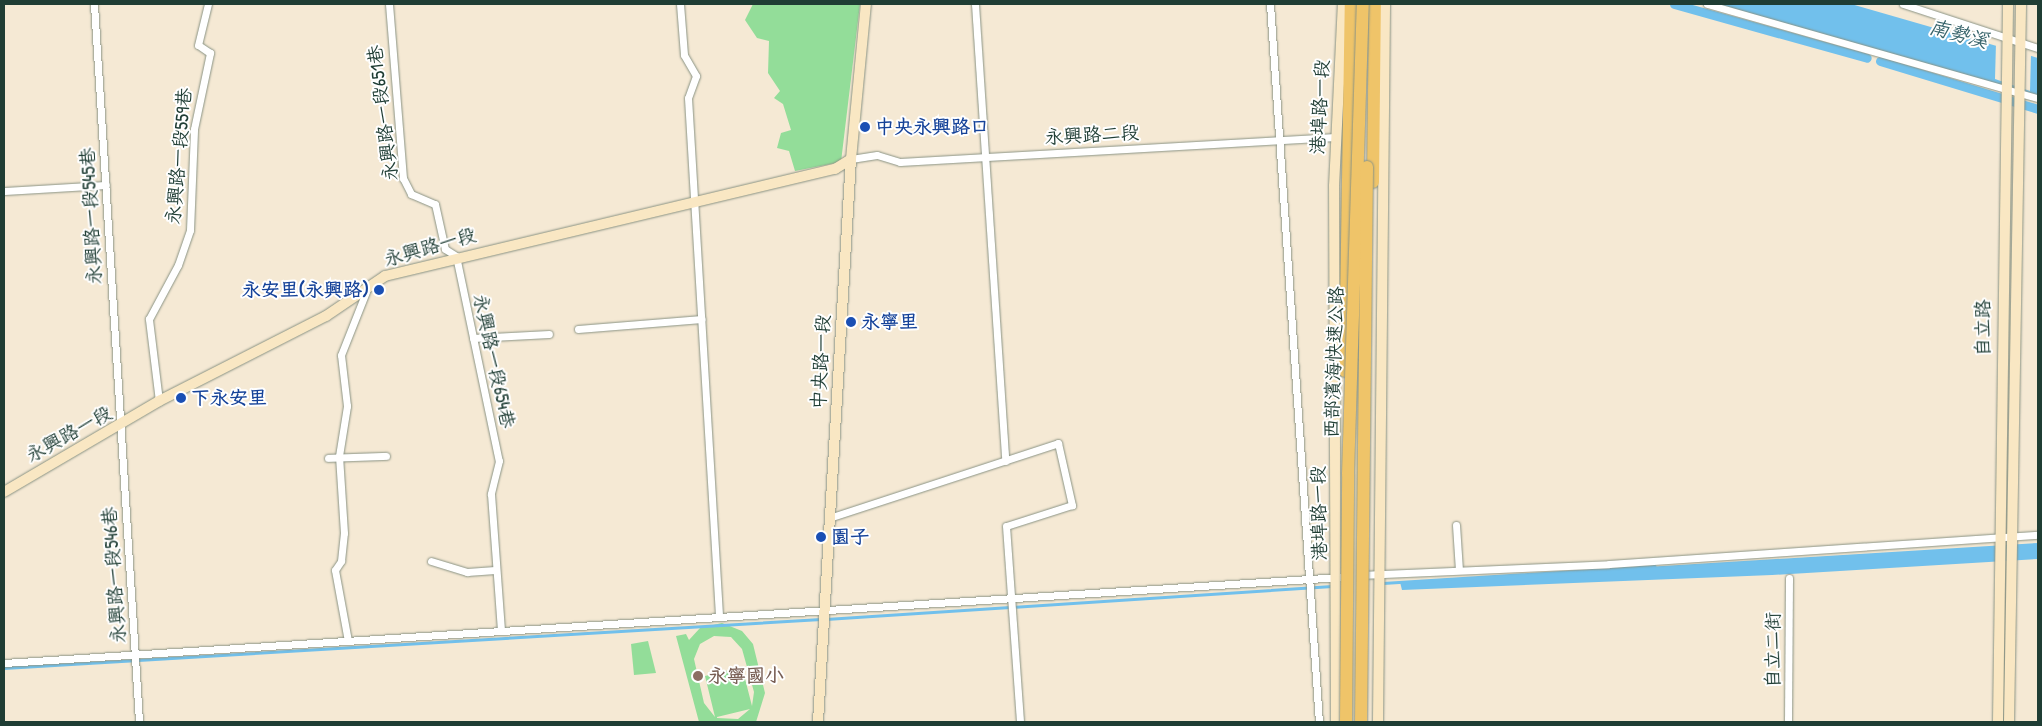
<!DOCTYPE html>
<meta charset="utf-8">
<style>
body{margin:0}
#map{position:relative;width:2042px;height:726px;overflow:hidden;background:#f5e9d4;font-family:"Patrick Hand","LXGW WenKai TC",sans-serif}
div>[style]{position:absolute}
.green>*{inset:0;background:#93dd99}
.water>*{inset:0;background:#71c0ec}
.pier>*{inset:0;background:#f5e9d4}
.stream>*{height:2.5px;margin:-1.25px;padding:0 1.25px;transform-origin:1.25px;border-radius:1.25px;background:#71c0ec}
.canal>*{height:9px;margin:-4.5px;padding:0 4.5px;transform-origin:4.5px;border-radius:4.5px;background:#71c0ec}
.roads{filter:drop-shadow(0 0 1px #8a9384) drop-shadow(0 0 1px #8a9384)}
.street>*{height:7px;margin:-3.5px;padding:0 3.5px;transform-origin:3.5px;border-radius:3.5px;background:#fff}
.secondary>*{height:10px;margin:-5px;padding:0 5px;transform-origin:5px;border-radius:5px;background:#f9e7c3}
.highway>*{height:12px;margin:-6px;padding:0 6px;transform-origin:6px;border-radius:6px;background:#efc469}
.bridges{filter:drop-shadow(0 0 1px #8a9384) drop-shadow(0 0 1px #8a9384)}
.highway-bridge>*{height:12px;margin:-6px;padding:0 6px;transform-origin:6px;border-radius:6px;background:#efc469}
.dots>*{width:14px;height:14px;translate:-50% -50%;box-sizing:border-box;border:2px solid #fff;border-radius:50%}
span{translate:-50% -50%;white-space:nowrap;text-align:center;line-height:1.15;-webkit-text-stroke:4px #fff;paint-order:stroke}
.street-label{font-size:19px;color:#1f3d34}
.transit-label{font-size:19px;color:#164399;font-weight:700}
.left{translate:0 -50%;text-align:left}
.right{translate:-100% -50%;text-align:right}
.education-label{font-size:19px;color:#785e54;font-weight:700}
.water-label{font-size:20px;color:#38646b;font-style:italic}
.frame{position:absolute;inset:0;border:5px solid #1f3d34;pointer-events:none}
</style>
<div id="map">
<div class="green">
<i style="clip-path:polygon(753px 4px,860px 4px,841px 162px,795px 171px,789px 151px,777px 148px,781px 133px,791px 130px,783px 104px,774px 98px,780px 91px,768px 73px,769px 41px,757px 38px,745px 20px)"></i>
<i style="clip-path:polygon(evenodd,722px 623px,742px 631px,753px 644px,765px 693px,756px 722px,699px 722px,676px 636px,686px 634px,689px 640px,700px 628px,722px 623px,714px 636px,731px 637px,742px 649px,754px 692px,752px 706px,742px 667px,705px 676px,715px 717px,704px 703px,694px 659px,700px 644px,714px 636px,722px 623px,750px 709px,738px 719px,717px 718px,717px 717px,750px 709px)"></i>
<i style="clip-path:polygon(648px 641px,656px 673px,634px 675px,631px 644px)"></i>
</div>
<div class="water">
<i style="clip-path:polygon(1699px 4px,1851px 4px,2038px 58px,2038px 98px)"></i>
<i style="clip-path:polygon(2038px 543px,2038px 559px,1772px 575px,1402px 590px,1400px 582px)"></i>
</div>
<div class="pier">
<i style="clip-path:polygon(1996px 43px,2031px 54px,2030px 91px,1995px 79px)"></i>
</div>
<div class="stream">
<i style="left:1383px;top:583px;width:272px;rotate:-3.6deg"></i>
<i style="left:826px;top:619px;width:507px;rotate:-3.73deg"></i>
<i style="left:4px;top:668px;width:818px;rotate:-3.43deg"></i>
</div>
<div class="canal">
<i style="left:1674px;top:4px;width:200px;rotate:15.6deg"></i>
<i style="left:1880px;top:61px;width:165px;rotate:16.9deg"></i>
</div>
<div class="roads">
<div class="street">
<i style="left:94px;top:4px;width:719px;rotate:86.41deg"></i>
<i style="left:389px;top:4px;width:175px;rotate:85.4deg"></i>
<i style="left:403px;top:178px;width:18px;rotate:63deg"></i>
<i style="left:411px;top:194px;width:26px;rotate:23deg"></i>
<i style="left:435px;top:204px;width:46px;rotate:77.5deg"></i>
<i style="left:445px;top:249px;width:13px;rotate:32deg"></i>
<i style="left:456px;top:256px;width:209px;rotate:78.2deg"></i>
<i style="left:499px;top:461px;width:34px;rotate:104deg"></i>
<i style="left:491px;top:494px;width:136px;rotate:85.8deg"></i>
<i style="left:680px;top:4px;width:51px;rotate:85.5deg"></i>
<i style="left:684px;top:55px;width:24px;rotate:60deg"></i>
<i style="left:696px;top:76px;width:23px;rotate:110deg"></i>
<i style="left:688px;top:98px;width:518px;rotate:86.57deg"></i>
<i style="left:975px;top:4px;width:458px;rotate:86.2deg"></i>
<i style="left:1270px;top:4px;width:720px;rotate:86.1deg"></i>
<i style="left:1707px;top:4px;width:344px;rotate:15.9deg"></i>
<i style="left:1903px;top:4px;width:142px;rotate:18.1deg"></i>
<i style="left:851px;top:159px;width:26px;rotate:-9deg"></i>
<i style="left:877px;top:155px;width:24px;rotate:17deg"></i>
<i style="left:900px;top:162px;width:436px;rotate:-3.3deg"></i>
<i style="left:4px;top:191px;width:102px;rotate:-3.4deg"></i>
<i style="left:578px;top:329px;width:124px;rotate:-4.6deg"></i>
<i style="left:473px;top:338px;width:76px;rotate:-3deg"></i>
<i style="left:159px;top:401px;width:83px;rotate:-97deg"></i>
<i style="left:149px;top:319px;width:61px;rotate:-61.8deg"></i>
<i style="left:178px;top:265px;width:37px;rotate:-71deg"></i>
<i style="left:190px;top:230px;width:101px;rotate:-87.7deg"></i>
<i style="left:194px;top:129px;width:78px;rotate:-78.1deg"></i>
<i style="left:210px;top:53px;width:14px;rotate:-146deg"></i>
<i style="left:198px;top:45px;width:42px;rotate:-76.3deg"></i>
<i style="left:328px;top:458px;width:58px;rotate:-2deg"></i>
<i style="left:832px;top:517px;width:238px;rotate:-18.1deg"></i>
<i style="left:1058px;top:443px;width:64px;rotate:77.3deg"></i>
<i style="left:1072px;top:505px;width:69px;rotate:162.3deg"></i>
<i style="left:1006px;top:526px;width:196px;rotate:85.9deg"></i>
<i style="left:1456px;top:525px;width:45px;rotate:86.2deg"></i>
<i style="left:431px;top:561px;width:38px;rotate:17deg"></i>
<i style="left:467px;top:572px;width:28px;rotate:-4deg"></i>
<i style="left:1360px;top:575px;width:249px;rotate:-2.5deg"></i>
<i style="left:1609px;top:564px;width:430px;rotate:-3.9deg"></i>
<i style="left:348px;top:641px;width:72px;rotate:-100.4deg"></i>
<i style="left:335px;top:570px;width:11px;rotate:-56deg"></i>
<i style="left:341px;top:561px;width:28px;rotate:-84deg"></i>
<i style="left:344px;top:533px;width:77px;rotate:-93.7deg"></i>
<i style="left:339px;top:456px;width:51px;rotate:-80.9deg"></i>
<i style="left:347px;top:406px;width:51px;rotate:-96.7deg"></i>
<i style="left:341px;top:355px;width:68px;rotate:-68.4deg"></i>
<i style="left:4px;top:663px;width:1339px;rotate:-3.68deg"></i>
<i style="left:1788px;top:722px;width:144px;rotate:-89.6deg"></i>
</div>
<div class="secondary">
<i style="left:4px;top:492px;width:180px;rotate:-30.4deg"></i>
<i style="left:159px;top:401px;width:187px;rotate:-27deg"></i>
<i style="left:326px;top:316px;width:71px;rotate:-34.1deg"></i>
<i style="left:385px;top:276px;width:463px;rotate:-13.4deg"></i>
<i style="left:835px;top:169px;width:19px;rotate:-32deg"></i>
<i style="left:818px;top:722px;width:564px;rotate:-86.65deg"></i>
<i style="left:851px;top:159px;width:156px;rotate:-84.5deg"></i>
<i style="left:1336px;top:722px;width:536px;rotate:-90.21deg"></i>
<i style="left:1334px;top:186px;width:182px;rotate:-87.2deg"></i>
<i style="left:1352px;top:722px;width:357px;rotate:-89.2deg"></i>
<i style="left:1378px;top:722px;width:718px;rotate:-89.44deg"></i>
<i style="left:1998px;top:722px;width:718px;rotate:-89.2deg"></i>
<i style="left:2009px;top:722px;width:718px;rotate:-89.04deg"></i>
</div>
<div class="highway">
<i style="left:1373px;top:182px;width:178px;rotate:-89.4deg"></i>
<i style="left:1345px;top:371px;width:367px;rotate:-89.1deg"></i>
</div>
</div>
<div class="bridges">
<div class="highway-bridge">
<i style="left:1346px;top:722px;width:248px;rotate:-89.5deg"></i>
<i style="left:1348px;top:474px;width:470px;rotate:-88.2deg"></i>
<i style="left:1361px;top:722px;width:555px;rotate:-89.38deg"></i>
</div>
</div>
<div class="dots">
<i style="left:865px;top:127px;background:#1a4fb4"></i>
<i style="left:379px;top:290px;background:#1a4fb4"></i>
<i style="left:851px;top:322px;background:#1a4fb4"></i>
<i style="left:181px;top:398px;background:#1a4fb4"></i>
<i style="left:821px;top:537px;background:#1a4fb4"></i>
<i style="left:698px;top:676px;background:#8d6e63"></i>
</div>
<div class="street-label">
<span style="left:1320px;top:107px;rotate:-87deg">港埠路一段</span>
<span style="left:383px;top:113px;rotate:-97deg">永興路一段651巷</span>
<span style="left:1092px;top:135px;rotate:-3deg">永興路二段</span>
<span style="left:179px;top:156px;rotate:-85deg">永興路一段559巷</span>
<span style="left:91px;top:216px;rotate:-93deg">永興路一段545巷</span>
<span style="left:430px;top:247px;rotate:-16deg">永興路一段</span>
<span style="left:1983px;top:328px;rotate:-90deg">自立路</span>
<span style="left:494px;top:361px;rotate:78deg">永興路一段654巷</span>
<span style="left:821px;top:362px;rotate:-87deg">中央路一段</span>
<span style="left:1334px;top:362px;rotate:-88deg">西部濱海快速公路</span>
<span style="left:69px;top:434px;rotate:-29deg">永興路一段</span>
<span style="left:1319px;top:513px;rotate:-91deg">港埠路一段</span>
<span style="left:114px;top:575px;rotate:-94deg">永興路一段546巷</span>
<span style="left:1773px;top:650px;rotate:-90deg">自立二街</span>
</div>
<div class="transit-label">
<span class="left" style="left:875px;top:127px">中央永興路口</span>
<span class="right" style="left:369px;top:290px">永安里(永興路)</span>
<span class="left" style="left:861px;top:322px">永寧里</span>
<span class="left" style="left:191px;top:398px">下永安里</span>
<span class="left" style="left:831px;top:537px">園子</span>
</div>
<div class="education-label">
<span class="left" style="left:708px;top:676px">永寧國小</span>
</div>
<div class="water-label">
<span style="left:1959px;top:33px;rotate:15deg">南勢溪</span>
</div>
<div class="frame"></div>
</div>
